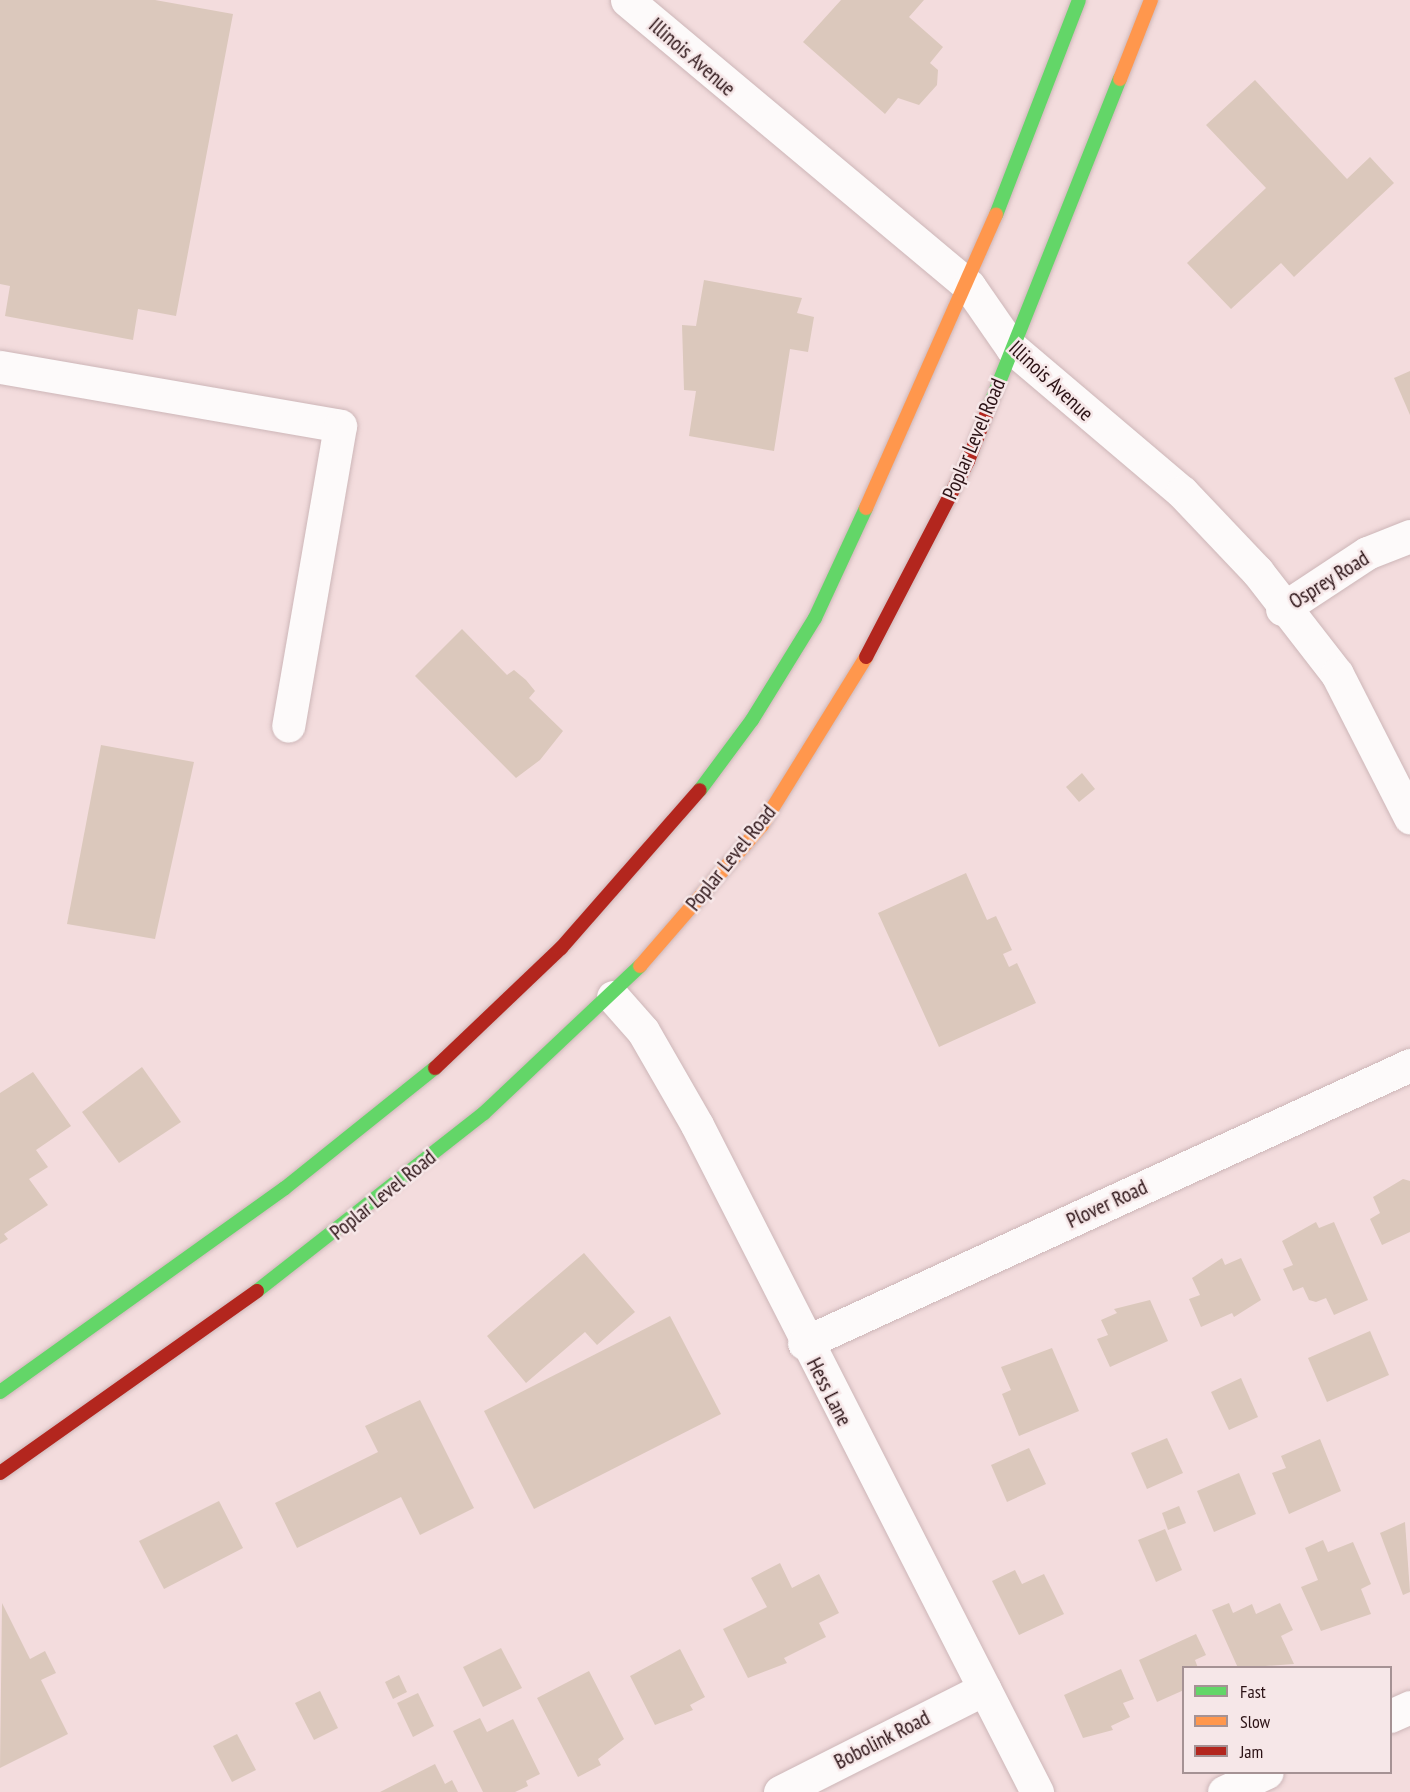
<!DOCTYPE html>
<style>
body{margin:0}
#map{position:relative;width:1410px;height:1792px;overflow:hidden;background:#f3dcdd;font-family:"PT Sans Narrow",sans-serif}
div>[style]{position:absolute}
.building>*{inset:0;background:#dbc8bc}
.roads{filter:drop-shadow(0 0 2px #cdb6b8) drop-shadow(0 0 2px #cdb6b8)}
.street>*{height:33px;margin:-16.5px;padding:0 16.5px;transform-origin:16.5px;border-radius:16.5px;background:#fdfafa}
.fast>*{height:14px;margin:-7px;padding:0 7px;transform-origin:7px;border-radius:7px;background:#63d668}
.slow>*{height:14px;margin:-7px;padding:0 7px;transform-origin:7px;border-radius:7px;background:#ff974d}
.jam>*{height:14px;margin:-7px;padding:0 7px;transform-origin:7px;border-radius:7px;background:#b3261e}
span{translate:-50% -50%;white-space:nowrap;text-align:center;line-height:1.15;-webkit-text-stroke:5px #f6e7e8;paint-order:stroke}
.street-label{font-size:21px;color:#2b1215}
.legend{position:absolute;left:1182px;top:1666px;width:210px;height:108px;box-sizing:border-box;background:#f6e7e8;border:2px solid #a59294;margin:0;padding:8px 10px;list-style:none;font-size:18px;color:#2b1215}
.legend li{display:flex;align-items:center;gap:12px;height:30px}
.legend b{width:30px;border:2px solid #a59294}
</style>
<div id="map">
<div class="building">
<i style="clip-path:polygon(0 0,155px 0,233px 14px,176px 316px,138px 309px,133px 340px,5px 316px,10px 286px,0 284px)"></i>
<i style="clip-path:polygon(841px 0,924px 0,909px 17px,943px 47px,930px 63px,938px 70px,937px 85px,919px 105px,898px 98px,885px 114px,803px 42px)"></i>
<i style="clip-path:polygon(1255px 80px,1347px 179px,1370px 157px,1394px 183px,1294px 277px,1281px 263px,1231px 309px,1187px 263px,1266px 188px,1206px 125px)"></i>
<i style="clip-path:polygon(704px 280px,802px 298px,797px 313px,814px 317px,808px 352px,790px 349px,774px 451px,689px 436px,696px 391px,684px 390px,682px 325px,696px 326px)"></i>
<i style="clip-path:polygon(1410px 371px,1410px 415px,1394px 378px)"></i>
<i style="clip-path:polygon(462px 629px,507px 675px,514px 670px,526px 680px,535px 691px,529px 698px,563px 731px,540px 760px,516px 778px,415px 676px)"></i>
<i style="clip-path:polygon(101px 745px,194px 762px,155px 939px,67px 924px)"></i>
<i style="clip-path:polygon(1082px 773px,1095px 789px,1079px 802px,1066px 787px)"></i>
<i style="clip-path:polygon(966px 873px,987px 920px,996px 916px,1012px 950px,1003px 954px,1009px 967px,1017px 963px,1036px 1003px,939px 1047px,878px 913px)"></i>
<i style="clip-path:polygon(142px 1067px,181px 1122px,119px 1163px,82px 1112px)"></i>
<i style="clip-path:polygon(33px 1072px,71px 1126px,36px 1150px,48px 1167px,29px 1179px,48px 1205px,4px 1234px,8px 1239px,0 1244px,0 1093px)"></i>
<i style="clip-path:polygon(1403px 1179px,1410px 1181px,1410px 1232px,1382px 1245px,1370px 1219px,1380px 1213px,1373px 1197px)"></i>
<i style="clip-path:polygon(1316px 1222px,1319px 1228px,1334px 1222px,1368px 1300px,1334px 1315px,1326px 1298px,1316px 1302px,1309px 1300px,1303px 1287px,1293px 1291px,1283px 1269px,1293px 1265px,1282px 1241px)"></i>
<i style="clip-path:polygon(584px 1253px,635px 1312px,597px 1345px,585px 1332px,526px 1383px,487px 1336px)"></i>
<i style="clip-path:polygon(1222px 1258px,1225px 1265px,1241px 1258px,1261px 1300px,1234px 1317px,1232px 1313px,1201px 1327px,1189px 1299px,1200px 1295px,1192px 1278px)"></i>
<i style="clip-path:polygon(1150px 1300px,1168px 1341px,1110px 1367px,1097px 1339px,1108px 1335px,1101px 1320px,1117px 1313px,1114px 1309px)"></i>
<i style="clip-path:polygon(670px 1316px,721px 1414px,534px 1509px,484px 1411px)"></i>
<i style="clip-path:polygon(1370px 1331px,1389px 1375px,1327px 1402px,1308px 1358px)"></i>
<i style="clip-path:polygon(1052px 1348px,1079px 1411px,1019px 1436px,1002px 1394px,1011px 1390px,1001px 1367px)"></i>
<i style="clip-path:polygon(1241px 1378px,1258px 1417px,1229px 1430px,1211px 1392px)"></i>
<i style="clip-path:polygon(420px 1400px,474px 1508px,420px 1535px,401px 1497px,297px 1548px,275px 1503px,378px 1452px,365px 1426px)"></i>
<i style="clip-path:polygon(1167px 1438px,1183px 1473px,1147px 1489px,1131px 1453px)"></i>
<i style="clip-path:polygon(1320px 1439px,1341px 1491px,1289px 1514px,1272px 1473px,1286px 1468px,1281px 1456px)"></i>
<i style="clip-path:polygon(1029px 1448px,1046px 1484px,1007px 1502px,991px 1465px)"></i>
<i style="clip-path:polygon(1239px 1473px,1256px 1514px,1214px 1532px,1197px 1491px)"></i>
<i style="clip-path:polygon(219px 1501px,243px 1548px,164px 1589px,139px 1541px)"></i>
<i style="clip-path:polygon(1179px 1506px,1186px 1523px,1168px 1530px,1162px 1513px)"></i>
<i style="clip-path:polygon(1405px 1522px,1410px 1592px,1403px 1595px,1380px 1533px)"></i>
<i style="clip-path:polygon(1165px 1529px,1182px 1570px,1156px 1582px,1138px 1540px)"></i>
<i style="clip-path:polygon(1323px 1540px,1328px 1552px,1353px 1542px,1371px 1584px,1361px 1589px,1371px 1614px,1321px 1631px,1301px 1587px,1318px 1580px,1305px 1548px)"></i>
<i style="clip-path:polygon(780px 1563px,792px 1588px,819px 1574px,839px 1613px,819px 1623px,826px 1637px,784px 1658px,787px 1663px,748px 1678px,723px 1629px,767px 1607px,751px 1578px)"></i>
<i style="clip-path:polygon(1015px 1570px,1022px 1584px,1044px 1574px,1064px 1614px,1019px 1635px,992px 1581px)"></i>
<i style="clip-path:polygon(2px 1603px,30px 1659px,45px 1651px,56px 1673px,41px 1680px,68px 1734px,0 1768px)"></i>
<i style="clip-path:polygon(1229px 1603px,1233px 1613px,1252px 1604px,1256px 1614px,1280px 1603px,1293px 1630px,1281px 1636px,1294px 1664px,1238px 1668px,1212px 1610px)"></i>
<i style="clip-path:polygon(1196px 1634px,1206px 1655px,1195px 1660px,1198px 1668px,1184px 1668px,1184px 1690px,1157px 1702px,1139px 1660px)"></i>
<i style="clip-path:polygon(501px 1648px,522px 1688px,483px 1707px,463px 1667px)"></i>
<i style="clip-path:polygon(680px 1649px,705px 1697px,690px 1705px,693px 1710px,655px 1725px,630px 1676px)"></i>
<i style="clip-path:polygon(1121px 1669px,1134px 1699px,1123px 1703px,1130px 1717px,1111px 1726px,1113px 1730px,1083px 1738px,1064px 1695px)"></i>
<i style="clip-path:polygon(589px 1671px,624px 1739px,598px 1759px,601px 1765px,578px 1777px,537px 1698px)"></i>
<i style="clip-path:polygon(399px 1675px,407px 1692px,393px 1699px,385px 1682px)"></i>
<i style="clip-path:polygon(320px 1691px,338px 1728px,314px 1740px,295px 1703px)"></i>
<i style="clip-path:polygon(418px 1693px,434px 1726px,413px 1737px,397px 1703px)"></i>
<i style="clip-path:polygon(480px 1718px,487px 1732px,513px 1719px,540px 1774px,526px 1781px,528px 1786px,515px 1792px,483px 1792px,453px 1731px)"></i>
<i style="clip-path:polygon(237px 1734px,256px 1770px,232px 1782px,213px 1746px)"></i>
<i style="clip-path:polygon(435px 1764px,445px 1784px,452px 1780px,458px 1792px,380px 1792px)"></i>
</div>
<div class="roads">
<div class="street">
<i style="left:627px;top:0;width:446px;rotate:39.9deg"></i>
<i style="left:969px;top:286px;width:75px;rotate:55.3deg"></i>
<i style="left:1012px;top:348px;width:223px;rotate:40.3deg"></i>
<i style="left:1182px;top:492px;width:109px;rotate:46.5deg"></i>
<i style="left:1257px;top:571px;width:130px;rotate:52.2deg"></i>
<i style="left:1337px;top:674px;width:161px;rotate:63deg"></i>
<i style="left:0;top:367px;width:345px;rotate:9.8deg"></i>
<i style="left:340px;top:426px;width:304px;rotate:99.8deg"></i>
<i style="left:1282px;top:609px;width:102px;rotate:-33.4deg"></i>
<i style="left:1367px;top:553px;width:46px;rotate:-21.6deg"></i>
<i style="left:613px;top:997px;width:45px;rotate:48.6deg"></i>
<i style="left:643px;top:1031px;width:108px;rotate:60.1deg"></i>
<i style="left:697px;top:1125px;width:749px;rotate:62.99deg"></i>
<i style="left:804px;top:1343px;width:667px;rotate:-24.64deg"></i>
<i style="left:1390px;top:1716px;width:22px;rotate:-24deg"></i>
<i style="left:780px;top:1792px;width:229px;rotate:-26.8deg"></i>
<i style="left:1224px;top:1792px;width:47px;rotate:-24.9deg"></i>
</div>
<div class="fast">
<i style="left:996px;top:215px;width:230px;rotate:-68.9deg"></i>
<i style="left:990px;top:405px;width:351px;rotate:-68.3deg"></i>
<i style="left:700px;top:790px;width:87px;rotate:-53.4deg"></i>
<i style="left:752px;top:720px;width:120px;rotate:-58.3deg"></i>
<i style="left:815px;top:618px;width:121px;rotate:-65.1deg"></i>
<i style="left:257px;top:1291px;width:288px;rotate:-38.1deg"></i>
<i style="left:484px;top:1113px;width:214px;rotate:-43.3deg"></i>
<i style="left:0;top:1392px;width:350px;rotate:-35.6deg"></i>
<i style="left:285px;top:1188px;width:192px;rotate:-38.7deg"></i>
</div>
<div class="slow">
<i style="left:1120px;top:79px;width:85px;rotate:-68.6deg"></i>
<i style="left:866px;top:508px;width:321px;rotate:-66.1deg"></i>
<i style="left:640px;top:966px;width:186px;rotate:-49.1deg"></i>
<i style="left:762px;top:825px;width:198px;rotate:-58.2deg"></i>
</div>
<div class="jam">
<i style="left:866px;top:657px;width:221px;rotate:-62.5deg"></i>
<i style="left:968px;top:461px;width:60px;rotate:-68.6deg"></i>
<i style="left:435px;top:1068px;width:174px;rotate:-43.6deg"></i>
<i style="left:561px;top:948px;width:210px;rotate:-48.7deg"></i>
<i style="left:0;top:1473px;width:315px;rotate:-35.3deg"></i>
</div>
</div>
<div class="street-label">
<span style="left:692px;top:57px;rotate:41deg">Illinois Avenue</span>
<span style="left:1051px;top:381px;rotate:43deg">Illinois Avenue</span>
<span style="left:974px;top:439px;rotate:-67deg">Poplar Level Road</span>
<span style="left:1329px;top:580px;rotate:-32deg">Osprey Road</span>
<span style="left:731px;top:858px;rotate:-51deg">Poplar Level Road</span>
<span style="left:383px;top:1195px;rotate:-39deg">Poplar Level Road</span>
<span style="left:1107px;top:1204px;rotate:-25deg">Plover Road</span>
<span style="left:829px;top:1392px;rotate:63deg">Hess Lane</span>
<span style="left:882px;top:1740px;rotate:-27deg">Bobolink Road</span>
</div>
<ul class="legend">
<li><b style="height:8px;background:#63d668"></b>Fast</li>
<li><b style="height:8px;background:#ff974d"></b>Slow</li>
<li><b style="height:8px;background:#b3261e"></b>Jam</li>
</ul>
</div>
